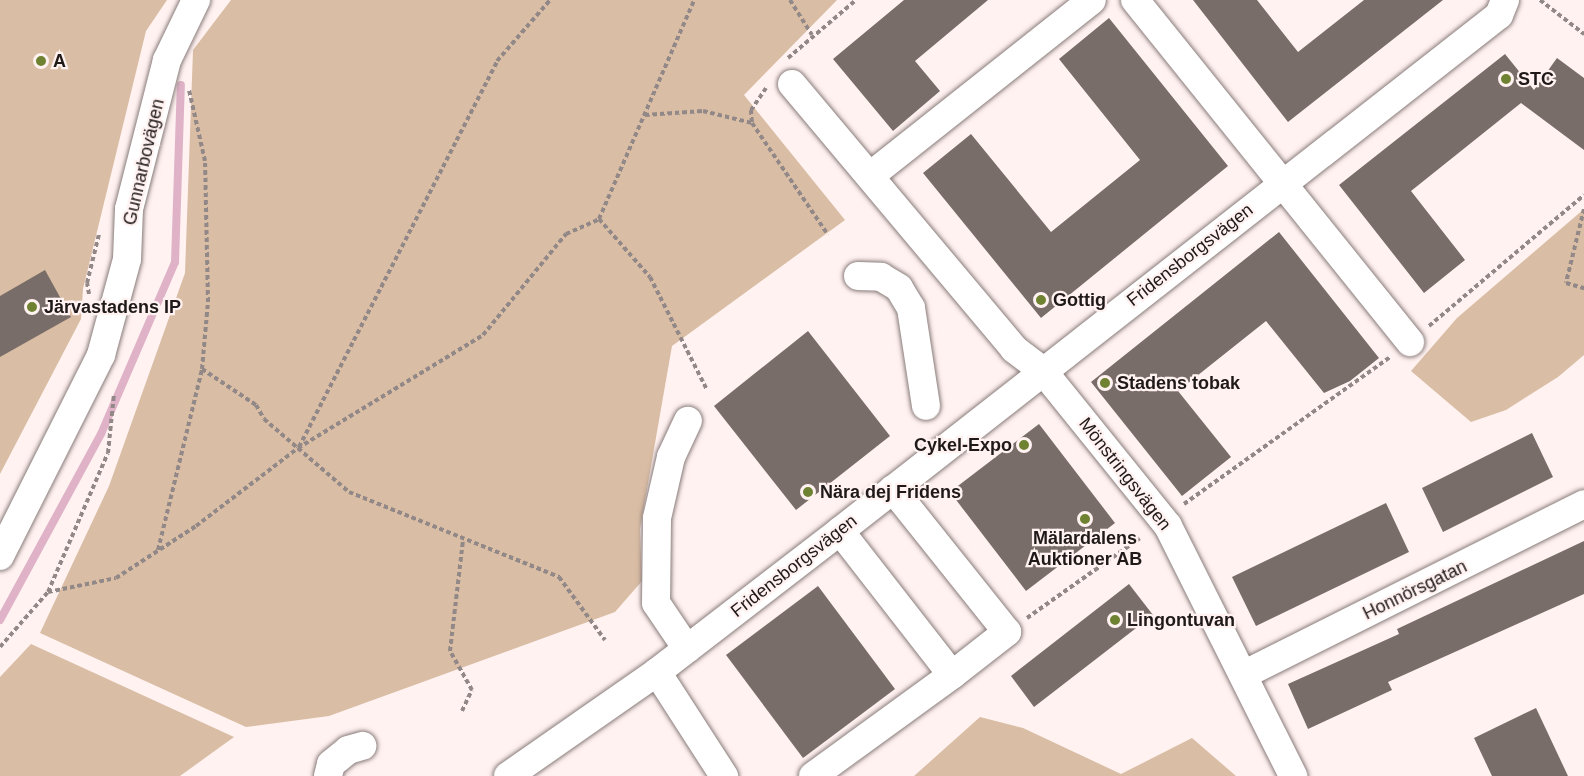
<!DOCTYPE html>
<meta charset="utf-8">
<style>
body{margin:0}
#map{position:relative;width:1584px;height:776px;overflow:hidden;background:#fff2f1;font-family:Helvetica,sans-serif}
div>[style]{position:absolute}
.green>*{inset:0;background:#d9bda4}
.stream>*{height:8px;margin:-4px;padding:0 4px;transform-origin:4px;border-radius:4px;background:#dfb2c7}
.building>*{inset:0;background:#786d68}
.path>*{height:4px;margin-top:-2px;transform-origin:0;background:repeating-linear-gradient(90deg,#918887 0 4.5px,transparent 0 7.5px)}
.roads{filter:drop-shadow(0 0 2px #897c7a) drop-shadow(0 0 2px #897c7a)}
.minor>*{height:28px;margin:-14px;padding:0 14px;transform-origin:14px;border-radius:14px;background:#fff}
.dots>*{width:16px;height:16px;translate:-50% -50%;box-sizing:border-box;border:3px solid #fff2f1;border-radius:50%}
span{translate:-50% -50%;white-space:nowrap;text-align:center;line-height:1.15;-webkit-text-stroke:4.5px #fff2f1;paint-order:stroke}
.poi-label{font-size:18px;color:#1f1919;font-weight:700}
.left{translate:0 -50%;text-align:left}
.right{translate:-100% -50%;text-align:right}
.street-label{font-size:18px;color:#1f1919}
</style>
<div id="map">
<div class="green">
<i style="clip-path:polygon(0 0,167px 0,146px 31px,83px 289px,81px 319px,0 474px)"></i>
<i style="clip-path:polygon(231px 0,837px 0,744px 95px,845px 220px,672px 346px,640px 529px,642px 581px,615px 612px,329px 716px,246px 727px,40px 633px,109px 486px,185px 273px,193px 50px)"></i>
<i style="clip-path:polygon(1584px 209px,1584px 355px,1558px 377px,1506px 410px,1471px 422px,1411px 371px,1457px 318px)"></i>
<i style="clip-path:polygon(31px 644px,234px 737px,180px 776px,0 776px,0 677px)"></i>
<i style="clip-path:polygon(980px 717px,1023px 728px,1121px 774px,1192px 738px,1236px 776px,914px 776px)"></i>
</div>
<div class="stream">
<i style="left:0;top:620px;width:212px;rotate:-61.5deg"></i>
<i style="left:101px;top:434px;width:187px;rotate:-66.7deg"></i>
<i style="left:175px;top:262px;width:177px;rotate:-88.1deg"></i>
</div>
<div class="building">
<i style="clip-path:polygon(904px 0,988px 0,915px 61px,940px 91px,893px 131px,833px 59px)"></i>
<i style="clip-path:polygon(1193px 0,1257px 0,1298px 52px,1364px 0,1443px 0,1288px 122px)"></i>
<i style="clip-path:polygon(1109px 18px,1228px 166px,1041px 318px,923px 173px,971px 134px,1051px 232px,1140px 160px,1059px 59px)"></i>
<i style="clip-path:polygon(1505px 54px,1534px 90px,1557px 58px,1584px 78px,1584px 150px,1521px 103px,1411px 191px,1465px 260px,1424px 293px,1339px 185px)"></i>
<i style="clip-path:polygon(1279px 232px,1379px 358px,1350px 381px,1324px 393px,1266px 321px,1178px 391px,1231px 457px,1182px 496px,1091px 382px)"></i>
<i style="clip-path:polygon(45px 270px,71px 317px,0 357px,0 296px)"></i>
<i style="clip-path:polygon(808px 331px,890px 436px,796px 510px,714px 406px)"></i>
<i style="clip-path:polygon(1039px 424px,1115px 523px,1026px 591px,950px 492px)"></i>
<i style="clip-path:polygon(1532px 433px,1553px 477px,1443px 532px,1422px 488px)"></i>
<i style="clip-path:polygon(1386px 503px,1409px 552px,1256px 626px,1232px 577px)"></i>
<i style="clip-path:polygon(1584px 541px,1584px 594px,1388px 682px,1392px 690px,1308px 729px,1288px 684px,1399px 634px,1397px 629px)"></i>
<i style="clip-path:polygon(1129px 584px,1153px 615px,1034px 707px,1011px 676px)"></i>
<i style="clip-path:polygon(818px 586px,895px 689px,803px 758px,726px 655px)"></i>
<i style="clip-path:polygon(1536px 708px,1568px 776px,1492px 776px,1474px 738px)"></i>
</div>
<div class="path">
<i style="left:790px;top:0;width:41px;rotate:57.8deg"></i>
<i style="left:1540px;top:0;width:56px;rotate:37.7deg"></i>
<i style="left:788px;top:58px;width:89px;rotate:-40.5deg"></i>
<i style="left:766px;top:88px;width:27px;rotate:124deg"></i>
<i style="left:751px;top:110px;width:13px;rotate:86deg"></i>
<i style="left:752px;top:123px;width:135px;rotate:55.8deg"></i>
<i style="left:645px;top:115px;width:58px;rotate:-3.9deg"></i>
<i style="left:703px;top:111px;width:50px;rotate:13.8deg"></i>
<i style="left:1584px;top:209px;width:76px;rotate:103.7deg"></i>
<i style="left:1566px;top:283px;width:19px;rotate:16deg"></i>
<i style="left:599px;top:219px;width:77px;rotate:48.7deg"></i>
<i style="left:650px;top:277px;width:127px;rotate:63.2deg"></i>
<i style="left:89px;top:294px;width:11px;rotate:-100deg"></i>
<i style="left:87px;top:283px;width:50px;rotate:-76.2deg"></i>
<i style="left:1429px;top:326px;width:203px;rotate:-40.2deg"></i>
<i style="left:202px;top:369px;width:65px;rotate:33.7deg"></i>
<i style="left:256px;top:405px;width:16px;rotate:60deg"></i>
<i style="left:264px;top:419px;width:112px;rotate:40.7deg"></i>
<i style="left:349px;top:492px;width:227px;rotate:22deg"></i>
<i style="left:559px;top:577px;width:78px;rotate:53.9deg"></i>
<i style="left:299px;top:447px;width:434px;rotate:-62.8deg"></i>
<i style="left:497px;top:61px;width:81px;rotate:-49deg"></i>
<i style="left:1184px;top:504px;width:253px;rotate:-35.5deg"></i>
<i style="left:158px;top:550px;width:186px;rotate:-76.3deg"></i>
<i style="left:202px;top:369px;width:67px;rotate:-84.9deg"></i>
<i style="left:208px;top:302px;width:141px;rotate:-91.2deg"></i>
<i style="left:205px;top:161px;width:73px;rotate:-102.7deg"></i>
<i style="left:48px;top:592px;width:69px;rotate:-11.6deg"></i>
<i style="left:116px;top:578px;width:95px;rotate:-33deg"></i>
<i style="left:196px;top:526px;width:128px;rotate:-37.4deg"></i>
<i style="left:298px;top:448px;width:217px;rotate:-31.4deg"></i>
<i style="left:483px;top:335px;width:131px;rotate:-50.6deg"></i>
<i style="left:566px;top:234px;width:36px;rotate:-24deg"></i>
<i style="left:599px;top:219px;width:239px;rotate:-66.5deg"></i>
<i style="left:1027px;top:618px;width:138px;rotate:-35.3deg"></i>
<i style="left:0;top:647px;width:73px;rotate:-48.9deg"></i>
<i style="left:48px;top:592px;width:151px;rotate:-66.7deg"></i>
<i style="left:108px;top:453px;width:59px;rotate:-84.2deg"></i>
<i style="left:462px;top:711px;width:23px;rotate:-65deg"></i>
<i style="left:472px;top:690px;width:45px;rotate:-119.4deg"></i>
<i style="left:450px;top:651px;width:112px;rotate:-83.3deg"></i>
</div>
<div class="roads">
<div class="minor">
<i style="left:1135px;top:0;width:439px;rotate:51.2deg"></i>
<i style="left:792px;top:84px;width:346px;rotate:50deg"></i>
<i style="left:1014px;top:349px;width:36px;rotate:37deg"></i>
<i style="left:1043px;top:371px;width:199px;rotate:51.1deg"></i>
<i style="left:1168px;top:526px;width:280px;rotate:63.4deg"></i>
<i style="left:870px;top:176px;width:283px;rotate:-38.4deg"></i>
<i style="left:858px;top:276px;width:23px;rotate:2deg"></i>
<i style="left:881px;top:277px;width:21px;rotate:31deg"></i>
<i style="left:899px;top:288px;width:23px;rotate:59deg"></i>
<i style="left:911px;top:308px;width:99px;rotate:81.3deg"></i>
<i style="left:840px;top:531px;width:182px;rotate:52.1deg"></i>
<i style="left:952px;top:675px;width:70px;rotate:-38deg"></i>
<i style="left:1007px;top:632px;width:183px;rotate:-128.6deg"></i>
<i style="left:0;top:556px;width:225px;rotate:-63.3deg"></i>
<i style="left:101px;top:355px;width:99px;rotate:-74.8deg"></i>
<i style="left:127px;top:259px;width:50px;rotate:-87.7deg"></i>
<i style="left:129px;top:209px;width:154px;rotate:-75.7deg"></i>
<i style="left:167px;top:60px;width:67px;rotate:-64.2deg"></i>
<i style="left:687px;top:649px;width:55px;rotate:-124deg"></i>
<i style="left:656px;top:603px;width:85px;rotate:-89.3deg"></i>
<i style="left:657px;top:518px;width:63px;rotate:-77.1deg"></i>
<i style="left:671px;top:457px;width:40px;rotate:-65deg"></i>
<i style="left:657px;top:672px;width:124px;rotate:57.2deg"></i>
<i style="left:1245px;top:674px;width:379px;rotate:-26.6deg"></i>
<i style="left:328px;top:776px;width:12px;rotate:-76deg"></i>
<i style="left:331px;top:764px;width:22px;rotate:-39deg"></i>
<i style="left:348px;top:750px;width:15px;rotate:-16deg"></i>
<i style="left:508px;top:776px;width:182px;rotate:-34.9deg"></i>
<i style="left:657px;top:672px;width:231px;rotate:-37.6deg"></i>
<i style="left:840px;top:531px;width:837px;rotate:-38.06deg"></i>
<i style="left:1499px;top:15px;width:16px;rotate:-68deg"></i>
<i style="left:813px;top:776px;width:172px;rotate:-36deg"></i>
</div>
</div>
<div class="dots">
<i style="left:41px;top:61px;background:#6f8232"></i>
<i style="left:1506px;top:79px;background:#6f8232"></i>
<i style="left:1041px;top:300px;background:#6f8232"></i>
<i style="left:32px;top:307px;background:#6f8232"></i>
<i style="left:1105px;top:383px;background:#6f8232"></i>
<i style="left:1024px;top:445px;background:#6f8232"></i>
<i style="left:808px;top:492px;background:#6f8232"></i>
<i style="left:1085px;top:519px;background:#6f8232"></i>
<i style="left:1115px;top:620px;background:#6f8232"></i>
</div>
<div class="poi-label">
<span class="left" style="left:53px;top:61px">A</span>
<span class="left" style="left:1518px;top:79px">STC</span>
<span class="left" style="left:1053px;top:300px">Gottig</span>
<span class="left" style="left:44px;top:307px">Järvastadens IP</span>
<span class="left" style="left:1117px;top:383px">Stadens tobak</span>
<span class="right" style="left:1012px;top:445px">Cykel-Expo</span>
<span class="left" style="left:820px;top:492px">Nära dej Fridens</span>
<span style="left:1085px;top:549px">Mälardalens<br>Auktioner AB</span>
<span class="left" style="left:1127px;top:620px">Lingontuvan</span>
</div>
<div class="street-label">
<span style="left:144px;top:162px;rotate:-77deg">Gunnarbovägen</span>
<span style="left:1190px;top:255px;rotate:-38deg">Fridensborgsvägen</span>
<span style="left:1125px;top:474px;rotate:52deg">Mönstringsvägen</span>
<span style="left:794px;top:566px;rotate:-38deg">Fridensborgsvägen</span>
<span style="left:1415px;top:590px;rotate:-26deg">Honnörsgatan</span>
</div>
</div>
